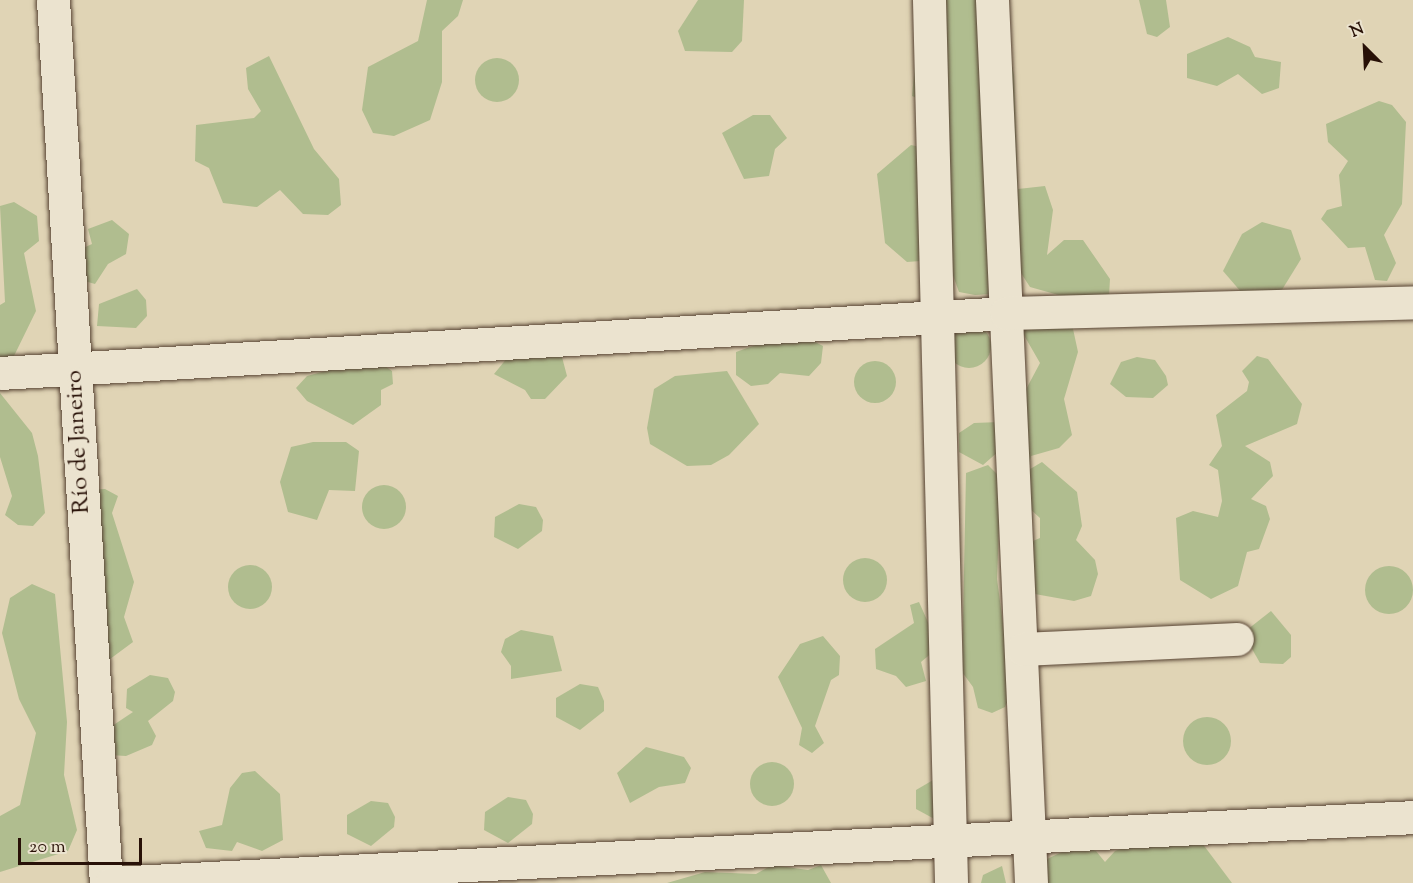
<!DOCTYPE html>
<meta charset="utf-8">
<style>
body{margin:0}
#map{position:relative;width:1413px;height:883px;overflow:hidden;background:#e0d4b5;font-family:"Sorts Mill Goudy",serif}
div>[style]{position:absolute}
.green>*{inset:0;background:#b0bd8f}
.round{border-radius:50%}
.roads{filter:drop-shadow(0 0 2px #564232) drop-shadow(0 0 2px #564232)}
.minor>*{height:33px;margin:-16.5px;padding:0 16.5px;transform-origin:16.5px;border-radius:16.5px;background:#ebe3cf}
span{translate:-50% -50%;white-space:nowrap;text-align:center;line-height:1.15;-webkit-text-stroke:6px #ebe3cf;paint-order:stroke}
.street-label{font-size:24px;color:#281107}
.north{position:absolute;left:1335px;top:18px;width:60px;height:60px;-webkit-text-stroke:4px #ebe3cf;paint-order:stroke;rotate:336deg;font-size:16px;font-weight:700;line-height:24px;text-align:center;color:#281107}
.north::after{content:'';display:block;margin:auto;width:21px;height:27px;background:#281107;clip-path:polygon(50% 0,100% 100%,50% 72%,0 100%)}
.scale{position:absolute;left:18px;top:838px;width:124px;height:27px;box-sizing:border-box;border:3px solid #281107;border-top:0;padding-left:8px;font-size:18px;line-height:21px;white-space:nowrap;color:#281107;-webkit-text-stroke:4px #ebe3cf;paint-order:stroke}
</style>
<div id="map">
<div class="green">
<i style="clip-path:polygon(427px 0,463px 0,458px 16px,442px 31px,442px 82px,430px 120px,394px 136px,373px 133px,362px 110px,368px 67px,418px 41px)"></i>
<i style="clip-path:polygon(698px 0,744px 0,742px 41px,732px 52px,685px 51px,678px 31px)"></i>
<i style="clip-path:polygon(921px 0,1006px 0,1002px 21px,1014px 75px,1018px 189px,1045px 186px,1053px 210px,1047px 255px,1064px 240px,1083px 240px,1110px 279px,1109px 296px,1062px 296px,1030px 287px,1019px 270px,1020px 292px,975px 295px,959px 292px,947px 259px,907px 262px,885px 243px,877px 174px,911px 145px,947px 153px,949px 128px,941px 108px,912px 96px)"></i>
<i style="clip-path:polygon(1139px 0,1166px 0,1170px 27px,1157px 37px,1147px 34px)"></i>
<i style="clip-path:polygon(1228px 37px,1250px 47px,1255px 57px,1281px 62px,1279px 88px,1262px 94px,1238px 74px,1217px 86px,1187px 78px,1187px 54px)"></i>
<i style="clip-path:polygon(269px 56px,314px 149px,339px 179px,341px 205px,328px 215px,303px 214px,280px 190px,257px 207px,223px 203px,209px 168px,195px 161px,196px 125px,254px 118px,261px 111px,248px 89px,246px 68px)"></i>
<i class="round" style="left:475px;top:58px;width:44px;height:44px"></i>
<i style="clip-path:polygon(1379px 101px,1392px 105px,1406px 122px,1402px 204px,1384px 235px,1396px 263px,1387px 281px,1375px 280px,1365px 247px,1348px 248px,1321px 219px,1327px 210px,1342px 206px,1339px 175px,1348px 161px,1328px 142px,1326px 124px)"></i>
<i style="clip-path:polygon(753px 115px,770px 115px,787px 138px,775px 149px,769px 176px,744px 179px,722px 133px)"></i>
<i style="clip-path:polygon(14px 202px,37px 216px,39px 241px,24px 253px,36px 311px,13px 358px,0 362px,0 305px,5px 302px,0 206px)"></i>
<i style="clip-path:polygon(112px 220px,129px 234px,126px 254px,108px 264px,95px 284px,81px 280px,81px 249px,92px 244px,88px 229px)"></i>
<i style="clip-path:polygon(1262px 222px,1291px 230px,1301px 259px,1272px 306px,1248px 300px,1223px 271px,1242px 234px)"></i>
<i style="clip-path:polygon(137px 289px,146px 300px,147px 316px,136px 328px,97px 326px,99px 304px)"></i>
<i style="clip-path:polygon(1035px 313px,1070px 315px,1078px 352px,1064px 399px,1072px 435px,1059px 448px,1031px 456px,1029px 465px,1017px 465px,999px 451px,983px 465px,959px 452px,959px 433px,974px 423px,1000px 422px,1014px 412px,1040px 363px,1021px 330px)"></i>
<i class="round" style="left:947px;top:324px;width:44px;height:44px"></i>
<i style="clip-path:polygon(781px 336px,805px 337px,823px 346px,821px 363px,809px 376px,780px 373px,768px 384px,751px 386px,736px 375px,736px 352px)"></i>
<i style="clip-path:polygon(521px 341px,558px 342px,567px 376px,545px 399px,531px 399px,525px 390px,494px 374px)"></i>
<i style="clip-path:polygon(1257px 356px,1268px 359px,1302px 404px,1297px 424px,1245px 446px,1270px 462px,1273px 476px,1251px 499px,1266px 506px,1270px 519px,1259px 549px,1247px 552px,1238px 586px,1211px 599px,1180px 580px,1176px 518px,1193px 511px,1218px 517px,1222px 501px,1218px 470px,1209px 465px,1222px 446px,1216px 415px,1247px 391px,1249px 382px,1242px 371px)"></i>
<i style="clip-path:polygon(1137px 357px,1155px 360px,1166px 376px,1168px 385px,1153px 398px,1126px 397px,1110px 384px,1121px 362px)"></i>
<i class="round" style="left:854px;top:361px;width:42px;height:42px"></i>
<i style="clip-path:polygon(382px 364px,392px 371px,393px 384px,381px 390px,381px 405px,353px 425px,307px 401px,296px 388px,307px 376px,347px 365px)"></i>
<i style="clip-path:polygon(727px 371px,759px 424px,729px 455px,711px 465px,687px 466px,650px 444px,647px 428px,654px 389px,675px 376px)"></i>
<i style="clip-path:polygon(0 393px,32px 433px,38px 456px,45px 513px,33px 526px,18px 525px,5px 515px,12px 496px,0 457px)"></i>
<i style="clip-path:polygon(313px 442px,346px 442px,359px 451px,355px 491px,329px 490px,317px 520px,288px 512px,280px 482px,291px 447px)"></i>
<i style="clip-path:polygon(1042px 462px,1077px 492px,1082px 526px,1076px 540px,1095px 560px,1098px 574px,1091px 596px,1074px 601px,1018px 591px,1021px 546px,1040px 538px,1040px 518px,1030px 509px,1020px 475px)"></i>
<i style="clip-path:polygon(988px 465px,1001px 478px,997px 579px,1012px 690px,1005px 707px,992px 713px,978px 708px,973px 687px,962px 672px,966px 473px)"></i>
<i class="round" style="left:362px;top:485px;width:44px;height:44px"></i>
<i style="clip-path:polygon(105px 489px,118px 496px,112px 513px,134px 582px,124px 617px,133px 642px,106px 662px,87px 490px)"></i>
<i style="clip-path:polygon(519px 504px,536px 507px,543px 520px,542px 531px,518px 549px,494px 537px,495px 517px)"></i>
<i class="round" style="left:843px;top:558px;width:44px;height:44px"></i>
<i class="round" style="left:228px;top:565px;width:44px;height:44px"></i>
<i class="round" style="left:1365px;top:566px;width:48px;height:48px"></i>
<i style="clip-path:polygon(32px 584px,55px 594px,67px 722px,64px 775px,77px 830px,68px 851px,0 872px,0 816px,20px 805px,36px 733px,19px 699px,2px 633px,10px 598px)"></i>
<i style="clip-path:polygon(919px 602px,939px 647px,921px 662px,926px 681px,906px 687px,896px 676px,876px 669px,875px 649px,914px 623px,910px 605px)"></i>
<i style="clip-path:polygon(1271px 611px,1291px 635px,1291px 657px,1283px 664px,1260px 663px,1243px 633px)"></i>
<i style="clip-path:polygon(521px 630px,553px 636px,562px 671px,511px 679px,511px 666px,501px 652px,505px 639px)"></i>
<i style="clip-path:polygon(823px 636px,840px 656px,839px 675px,831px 680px,815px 726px,824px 743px,812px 753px,799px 745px,802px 728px,778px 677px,800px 644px)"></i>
<i style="clip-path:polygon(150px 675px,168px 678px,175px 692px,173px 701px,148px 721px,156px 736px,152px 745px,126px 756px,109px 755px,103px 732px,133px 712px,126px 708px,127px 689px)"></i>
<i style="clip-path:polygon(580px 684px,598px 687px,604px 701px,604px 711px,580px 730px,556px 717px,556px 698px)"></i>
<i class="round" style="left:1183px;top:717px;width:48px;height:48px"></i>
<i style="clip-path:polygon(646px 747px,684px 757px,691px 768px,685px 783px,659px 787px,630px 803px,617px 773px)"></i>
<i class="round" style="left:750px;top:762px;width:44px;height:44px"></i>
<i style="clip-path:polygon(255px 771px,280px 794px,283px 840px,262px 851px,237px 842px,232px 851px,206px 848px,199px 831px,222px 825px,230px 788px,242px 773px)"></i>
<i style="clip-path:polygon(940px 776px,940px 822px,916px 809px,916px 790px)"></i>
<i style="clip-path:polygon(508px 797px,526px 800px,533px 814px,532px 824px,508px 843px,484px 830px,485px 812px)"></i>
<i style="clip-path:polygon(371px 801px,388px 803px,395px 817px,394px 827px,371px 846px,347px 834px,347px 815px)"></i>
<i style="clip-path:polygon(1138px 843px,1202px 843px,1232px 883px,1039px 883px,1047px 859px,1077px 845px,1096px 851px,1105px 862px,1115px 851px)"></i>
<i style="clip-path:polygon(772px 865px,808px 870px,821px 865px,831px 883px,667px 883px,705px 872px,756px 874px)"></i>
<i style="clip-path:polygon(1002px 866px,1006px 883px,981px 883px,983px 875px)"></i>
</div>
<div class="roads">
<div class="minor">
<i style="left:53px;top:0;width:885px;rotate:86.57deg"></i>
<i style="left:929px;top:0;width:883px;rotate:88.57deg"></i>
<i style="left:992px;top:0;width:884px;rotate:87.47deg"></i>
<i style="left:0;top:373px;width:1008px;rotate:-3.41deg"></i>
<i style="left:1006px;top:313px;width:407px;rotate:-1.5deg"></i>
<i style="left:1023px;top:649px;width:214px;rotate:-2.7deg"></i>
<i style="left:112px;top:883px;width:1303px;rotate:-2.9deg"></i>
</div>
</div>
<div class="street-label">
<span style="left:79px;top:442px;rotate:-93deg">Río de Janeiro</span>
</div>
<div class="north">N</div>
<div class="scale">20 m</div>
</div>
